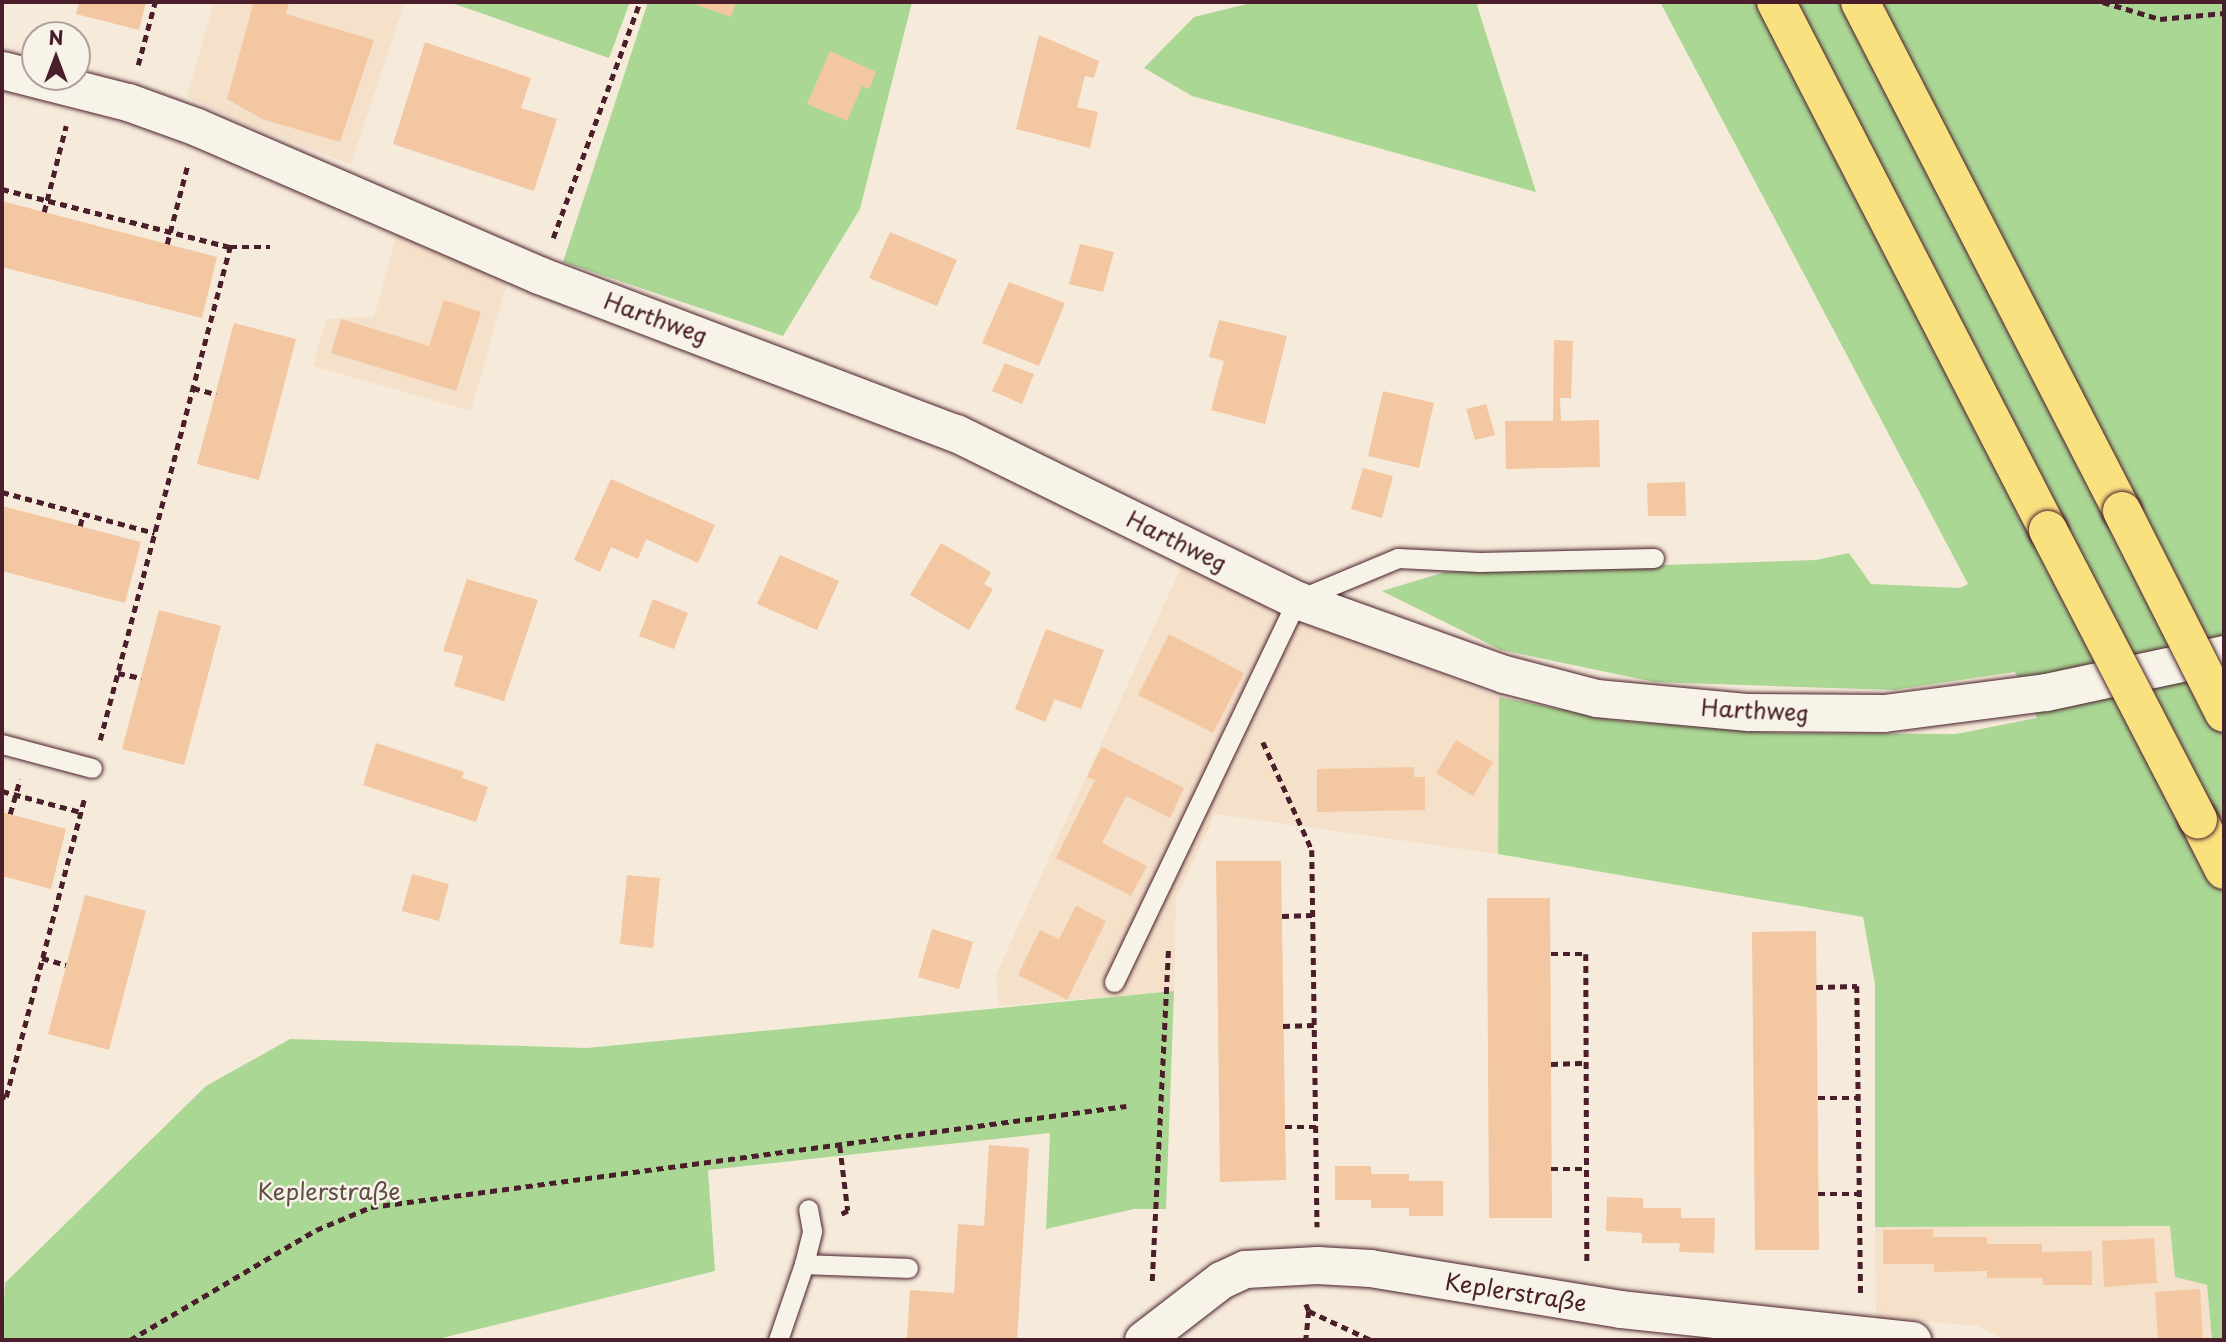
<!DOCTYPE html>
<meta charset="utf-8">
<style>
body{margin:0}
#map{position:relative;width:2226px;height:1342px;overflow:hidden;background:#f6eada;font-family:"Playpen Sans",sans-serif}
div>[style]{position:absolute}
.built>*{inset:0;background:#f5e0ca}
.green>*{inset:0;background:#abd795}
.building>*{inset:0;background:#f4c7a3}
.path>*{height:4.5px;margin-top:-2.25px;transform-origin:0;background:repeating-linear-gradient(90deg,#4a1f2b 0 7px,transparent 0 12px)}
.roads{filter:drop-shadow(0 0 2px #4a1f2b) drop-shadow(0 0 2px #4a1f2b)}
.service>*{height:19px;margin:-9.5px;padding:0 9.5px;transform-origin:9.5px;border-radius:9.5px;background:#f7f3e8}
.minor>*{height:37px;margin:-18.5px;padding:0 18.5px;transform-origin:18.5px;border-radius:18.5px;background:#f7f3e8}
.motorway>*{height:38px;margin:-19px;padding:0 19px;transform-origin:19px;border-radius:19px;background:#fae180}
.bridges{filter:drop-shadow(0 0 2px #4a1f2b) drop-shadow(0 0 2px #4a1f2b)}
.motorway-bridge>*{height:38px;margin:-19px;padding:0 19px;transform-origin:19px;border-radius:19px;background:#fae180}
span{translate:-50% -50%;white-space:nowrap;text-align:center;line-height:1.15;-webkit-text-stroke:5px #f7f3e8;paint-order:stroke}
.street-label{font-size:23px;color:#4a1f2b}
.park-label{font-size:23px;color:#624d46}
.frame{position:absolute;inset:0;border:4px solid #4a1f2b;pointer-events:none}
.north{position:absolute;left:21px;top:21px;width:70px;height:70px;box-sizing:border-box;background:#f7f3e8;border:2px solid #b29e9c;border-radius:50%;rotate:0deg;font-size:19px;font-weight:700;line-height:28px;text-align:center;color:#4a1f2b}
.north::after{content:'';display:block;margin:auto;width:24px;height:32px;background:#4a1f2b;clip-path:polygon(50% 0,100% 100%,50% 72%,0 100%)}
</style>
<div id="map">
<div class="built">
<i style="clip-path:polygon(214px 2px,405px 2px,351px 164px,251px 127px,187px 97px)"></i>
<i style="clip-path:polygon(397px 234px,508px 279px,471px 411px,313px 366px,326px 319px,374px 317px)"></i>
<i style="clip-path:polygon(1183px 563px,1309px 624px,1499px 697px,1498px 854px,1215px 814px,1176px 898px,1174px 991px,999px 1006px,996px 975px)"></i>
<i style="clip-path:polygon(2170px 1226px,2175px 1277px,2207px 1285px,2212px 1340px,2005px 1340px,1978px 1326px,1876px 1317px,1875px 1227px)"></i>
</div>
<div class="green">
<i style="clip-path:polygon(449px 2px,630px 2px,609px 58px)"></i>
<i style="clip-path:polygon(648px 2px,912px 2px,860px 209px,783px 336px,563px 262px)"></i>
<i style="clip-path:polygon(1255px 2px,1476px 2px,1536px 192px,1192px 96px,1144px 68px,1194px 17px)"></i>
<i style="clip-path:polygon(1660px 2px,2224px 2px,2224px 1340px,2212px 1340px,2207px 1285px,2175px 1277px,2170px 1226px,1875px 1227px,1875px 984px,1863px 917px,1498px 854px,1499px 697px,1613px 720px,1774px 733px,1956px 734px,2037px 718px,2015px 672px,1893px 690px,1654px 682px,1501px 650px,1382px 591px,1445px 572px,1816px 560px,1849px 553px,1871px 584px,1960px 588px,1968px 584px)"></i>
<i style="clip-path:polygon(1174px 991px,1166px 1209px,1134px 1209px,1046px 1229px,1050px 1133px,708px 1170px,715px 1271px,434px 1340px,2px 1340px,5px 1283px,206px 1086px,290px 1039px,587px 1048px)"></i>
</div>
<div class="building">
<i style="clip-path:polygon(79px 2px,146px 2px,139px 30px,76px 14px)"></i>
<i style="clip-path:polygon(243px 2px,289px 2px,286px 14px,374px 40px,340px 142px,262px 119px,227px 99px,253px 5px)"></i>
<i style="clip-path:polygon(689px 2px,736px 2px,731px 17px)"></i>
<i style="clip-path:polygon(1039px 35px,1099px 61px,1094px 78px,1085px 76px,1077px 107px,1098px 112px,1090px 148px,1016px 129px)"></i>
<i style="clip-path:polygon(425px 42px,531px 78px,521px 108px,557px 119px,534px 191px,393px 144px)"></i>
<i style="clip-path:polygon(830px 51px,876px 72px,869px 89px,862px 86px,847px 121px,807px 104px)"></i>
<i style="clip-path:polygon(2px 201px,217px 257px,202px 318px,2px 267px)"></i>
<i style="clip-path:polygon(890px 232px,957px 260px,937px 306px,869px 278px)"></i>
<i style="clip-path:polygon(1080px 244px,1114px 252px,1103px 292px,1069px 284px)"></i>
<i style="clip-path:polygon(1009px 282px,1065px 303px,1039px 366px,982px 343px)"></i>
<i style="clip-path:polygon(444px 300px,481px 312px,456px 391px,331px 353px,341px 319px,429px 346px)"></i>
<i style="clip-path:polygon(1219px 320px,1287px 336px,1265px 424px,1211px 410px,1224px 361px,1209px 357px)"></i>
<i style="clip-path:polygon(234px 323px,296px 339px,259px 480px,197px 464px)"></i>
<i style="clip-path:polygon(1554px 340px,1573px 341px,1571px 398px,1560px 398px,1561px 421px,1599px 420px,1600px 467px,1506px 469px,1505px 421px,1553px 421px)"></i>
<i style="clip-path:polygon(1005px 363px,1034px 374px,1022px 404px,992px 391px)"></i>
<i style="clip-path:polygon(1383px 391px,1434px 403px,1419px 468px,1368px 456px)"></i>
<i style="clip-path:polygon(1486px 404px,1495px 435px,1475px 440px,1466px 409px)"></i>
<i style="clip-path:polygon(1363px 468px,1393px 476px,1382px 518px,1351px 509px)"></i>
<i style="clip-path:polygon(611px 479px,715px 525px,698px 563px,646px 539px,638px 559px,611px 547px,600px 572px,574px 560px)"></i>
<i style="clip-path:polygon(1685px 482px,1686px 516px,1648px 516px,1647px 483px)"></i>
<i style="clip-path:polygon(2px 506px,141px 542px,125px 603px,2px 571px)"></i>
<i style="clip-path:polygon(941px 543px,991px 572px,984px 584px,993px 589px,969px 630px,910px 595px)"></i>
<i style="clip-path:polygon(780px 555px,839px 581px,817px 630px,757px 604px)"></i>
<i style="clip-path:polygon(467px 579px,538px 600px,504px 701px,454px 686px,463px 656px,443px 651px)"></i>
<i style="clip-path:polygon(653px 599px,688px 613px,674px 649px,639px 636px)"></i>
<i style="clip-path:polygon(159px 610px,221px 626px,184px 765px,122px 749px)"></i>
<i style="clip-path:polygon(1046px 629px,1104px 650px,1081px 709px,1055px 699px,1045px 722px,1015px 709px)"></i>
<i style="clip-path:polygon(1169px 634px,1244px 673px,1213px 733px,1138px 695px)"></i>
<i style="clip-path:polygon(1456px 740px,1493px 762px,1473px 796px,1436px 773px)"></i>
<i style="clip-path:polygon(376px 743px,464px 772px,462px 778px,488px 787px,476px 822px,363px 785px)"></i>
<i style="clip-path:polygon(1102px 747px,1184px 788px,1170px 818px,1126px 796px,1102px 843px,1147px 866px,1131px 896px,1056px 858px,1095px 780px,1087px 777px)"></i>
<i style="clip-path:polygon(1414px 767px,1414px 777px,1425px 777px,1425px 810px,1317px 812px,1317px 769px)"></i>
<i style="clip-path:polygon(2px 812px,66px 829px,51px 889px,2px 876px)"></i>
<i style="clip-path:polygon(1216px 861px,1281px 861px,1286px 1180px,1220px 1182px)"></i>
<i style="clip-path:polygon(412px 874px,449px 884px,439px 921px,402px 911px)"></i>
<i style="clip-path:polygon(627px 875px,660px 878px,653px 948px,620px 944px)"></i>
<i style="clip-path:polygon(85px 895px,146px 911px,109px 1050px,48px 1034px)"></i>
<i style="clip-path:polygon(1487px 898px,1550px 898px,1552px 1218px,1489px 1218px)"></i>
<i style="clip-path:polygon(1076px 906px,1106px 921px,1067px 1000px,1018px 975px,1040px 930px,1059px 939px)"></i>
<i style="clip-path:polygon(932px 929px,973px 942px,959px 989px,918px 977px)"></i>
<i style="clip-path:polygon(1816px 931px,1819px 1250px,1755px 1250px,1752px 932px)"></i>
<i style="clip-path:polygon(989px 1145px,1029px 1148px,1017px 1340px,907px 1340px,910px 1290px,954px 1293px,958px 1224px,984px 1226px)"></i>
<i style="clip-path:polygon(1335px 1166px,1371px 1166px,1371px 1174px,1409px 1174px,1409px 1181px,1443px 1181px,1443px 1216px,1409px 1216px,1409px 1208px,1371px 1208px,1371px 1200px,1335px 1200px)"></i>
<i style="clip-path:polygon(1607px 1197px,1643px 1198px,1643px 1208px,1681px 1208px,1681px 1218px,1715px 1218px,1714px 1253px,1679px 1252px,1680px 1243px,1642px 1243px,1642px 1233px,1606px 1231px)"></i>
<i style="clip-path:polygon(1933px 1229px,1933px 1237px,1987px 1237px,1987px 1244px,2042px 1244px,2042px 1252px,2092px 1251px,2092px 1285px,2043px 1285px,2043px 1278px,1987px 1278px,1987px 1271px,1934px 1272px,1934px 1264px,1883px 1264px,1883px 1230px)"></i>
<i style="clip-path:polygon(2154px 1238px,2157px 1283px,2104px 1287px,2102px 1241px)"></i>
<i style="clip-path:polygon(2200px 1289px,2203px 1340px,2158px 1340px,2155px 1292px)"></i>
</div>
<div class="path">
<i style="left:2103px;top:2px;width:59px;rotate:16.6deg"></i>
<i style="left:2160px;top:19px;width:64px;rotate:-5.4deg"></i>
<i style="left:138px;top:65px;width:65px;rotate:-74.9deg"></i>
<i style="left:2px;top:189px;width:235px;rotate:14.3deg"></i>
<i style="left:230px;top:247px;width:40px"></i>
<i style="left:44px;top:212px;width:89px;rotate:-75.7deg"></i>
<i style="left:553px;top:238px;width:252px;rotate:-69.8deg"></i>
<i style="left:167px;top:244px;width:80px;rotate:-75.4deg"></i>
<i style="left:193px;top:388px;width:24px;rotate:15deg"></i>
<i style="left:2px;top:492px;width:158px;rotate:15deg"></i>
<i style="left:80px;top:526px;width:12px;rotate:-76deg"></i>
<i style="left:118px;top:673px;width:24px;rotate:12deg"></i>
<i style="left:100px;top:740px;width:510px;rotate:-75.23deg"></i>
<i style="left:1263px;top:742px;width:119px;rotate:65.6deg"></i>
<i style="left:1312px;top:850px;width:377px;rotate:89.2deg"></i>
<i style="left:2px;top:791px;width:82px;rotate:14.9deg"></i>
<i style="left:10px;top:814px;width:36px;rotate:-74deg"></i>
<i style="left:1282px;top:916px;width:30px;rotate:-2deg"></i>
<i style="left:1551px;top:954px;width:35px"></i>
<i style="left:1586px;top:954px;width:311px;rotate:89.8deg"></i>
<i style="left:42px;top:958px;width:25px;rotate:16deg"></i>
<i style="left:1816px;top:987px;width:41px;rotate:-1.4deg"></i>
<i style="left:1857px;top:986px;width:308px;rotate:89.3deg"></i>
<i style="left:1283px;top:1026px;width:31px;rotate:-2deg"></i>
<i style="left:1551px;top:1064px;width:36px;rotate:-2deg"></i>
<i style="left:2px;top:1096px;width:4px;rotate:14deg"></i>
<i style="left:6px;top:1097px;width:311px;rotate:-75.3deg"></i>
<i style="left:1818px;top:1098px;width:40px"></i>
<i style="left:1285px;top:1127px;width:31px"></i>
<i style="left:840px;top:1146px;width:65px;rotate:83deg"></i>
<i style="left:848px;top:1211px;width:9px;rotate:153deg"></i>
<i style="left:1551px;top:1169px;width:36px"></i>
<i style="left:1818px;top:1194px;width:42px"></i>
<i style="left:1152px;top:1281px;width:333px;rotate:-87.2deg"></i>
<i style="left:1306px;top:1304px;width:8px;rotate:67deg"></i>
<i style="left:1309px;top:1311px;width:29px;rotate:96deg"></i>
<i style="left:1309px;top:1311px;width:68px;rotate:25.1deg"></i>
<i style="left:130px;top:1340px;width:216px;rotate:-30.6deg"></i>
<i style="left:316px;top:1230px;width:60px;rotate:-22.7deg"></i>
<i style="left:371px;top:1207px;width:762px;rotate:-7.62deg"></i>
</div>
<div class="roads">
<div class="service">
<i style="left:2px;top:744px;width:93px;rotate:14.9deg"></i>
<i style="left:1114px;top:982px;width:424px;rotate:-64.4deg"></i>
<i style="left:1297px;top:600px;width:109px;rotate:-22.6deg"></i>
<i style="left:1398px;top:558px;width:82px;rotate:2.8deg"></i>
<i style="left:1480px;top:562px;width:174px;rotate:-1.3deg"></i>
<i style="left:804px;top:1264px;width:34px;rotate:-76deg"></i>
<i style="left:812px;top:1231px;width:22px;rotate:-100deg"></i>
<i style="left:778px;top:1340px;width:80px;rotate:-71.1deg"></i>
<i style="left:804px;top:1264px;width:104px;rotate:2.2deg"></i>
</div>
<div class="minor">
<i style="left:2px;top:70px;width:130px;rotate:14.3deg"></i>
<i style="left:128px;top:102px;width:73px;rotate:19.9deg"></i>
<i style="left:197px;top:127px;width:373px;rotate:23.4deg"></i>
<i style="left:539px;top:275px;width:446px;rotate:20.8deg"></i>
<i style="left:956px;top:433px;width:380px;rotate:26.1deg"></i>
<i style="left:1297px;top:600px;width:220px;rotate:19.7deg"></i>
<i style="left:1504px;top:674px;width:95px;rotate:14.6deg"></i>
<i style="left:1596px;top:698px;width:153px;rotate:5.3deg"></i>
<i style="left:1748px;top:712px;width:136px;rotate:0.4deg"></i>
<i style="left:1884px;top:713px;width:163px;rotate:-7.4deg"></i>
<i style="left:2046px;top:692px;width:182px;rotate:-12.1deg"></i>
<i style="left:1143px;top:1340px;width:98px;rotate:-37.6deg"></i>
<i style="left:1221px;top:1280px;width:26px;rotate:-25deg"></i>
<i style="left:1245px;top:1269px;width:72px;rotate:-3.2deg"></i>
<i style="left:1317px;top:1265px;width:53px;rotate:3.2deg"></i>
<i style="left:1370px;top:1268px;width:254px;rotate:9.3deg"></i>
<i style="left:1621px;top:1309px;width:293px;rotate:6.1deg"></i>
</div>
<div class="motorway">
<i style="left:1776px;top:2px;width:594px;rotate:62.74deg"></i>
<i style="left:1860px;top:2px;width:572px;rotate:62.76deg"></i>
<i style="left:2198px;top:819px;width:57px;rotate:63deg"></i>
</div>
</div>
<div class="bridges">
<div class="motorway-bridge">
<i style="left:2122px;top:511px;width:226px;rotate:63.2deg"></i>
<i style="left:2048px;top:530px;width:326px;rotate:62.6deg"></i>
</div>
</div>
<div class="street-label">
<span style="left:656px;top:318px;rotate:20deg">Harthweg</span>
<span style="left:1177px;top:541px;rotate:26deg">Harthweg</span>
<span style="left:1755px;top:710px;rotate:3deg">Harthweg</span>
<span style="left:1516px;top:1292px;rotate:9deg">Keplerstraße</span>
</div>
<div class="park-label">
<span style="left:329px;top:1191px">Keplerstraße</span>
</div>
<div class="frame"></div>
<div class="north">N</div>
</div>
